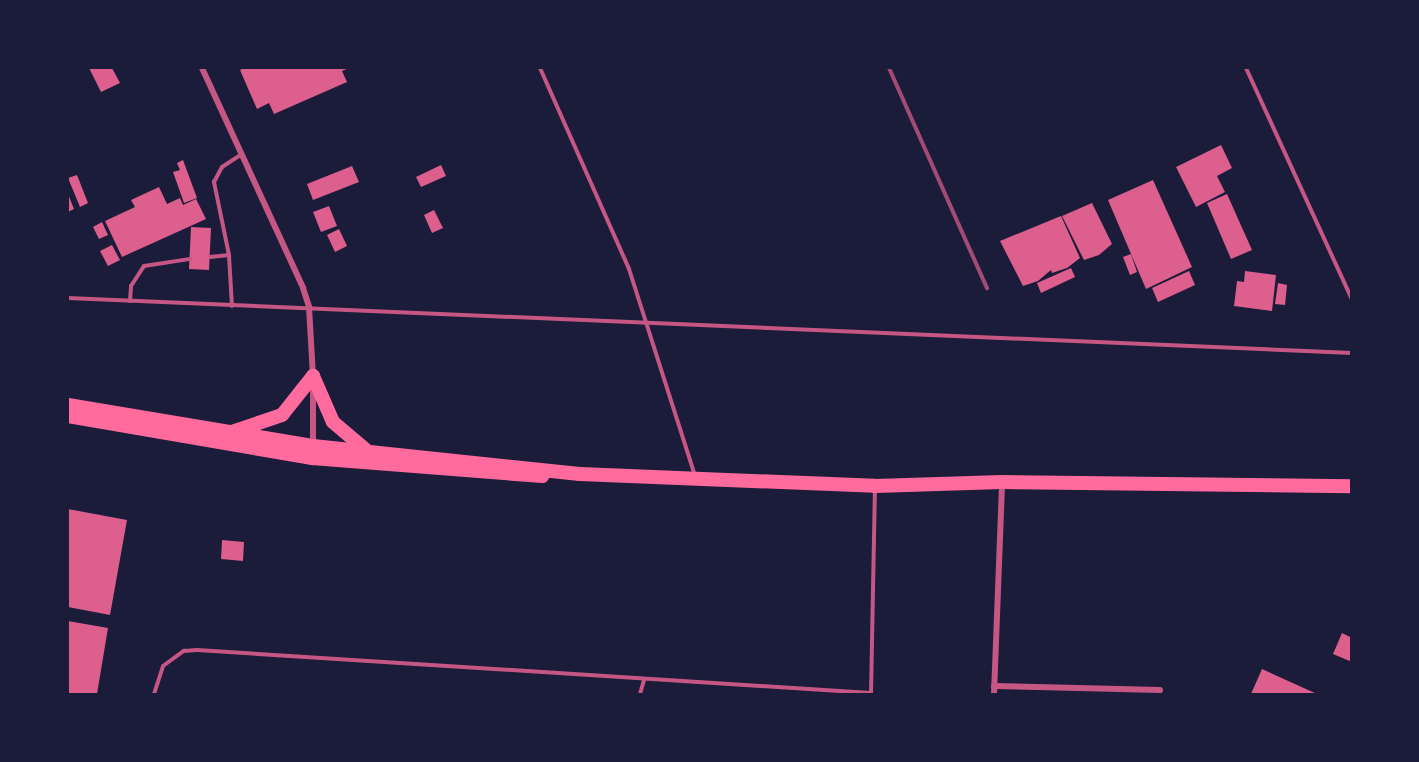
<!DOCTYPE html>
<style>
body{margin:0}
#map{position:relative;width:1419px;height:762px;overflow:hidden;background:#1b1b3a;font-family:"Source Serif 4",serif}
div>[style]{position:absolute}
.building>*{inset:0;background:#dd5f8e}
.service>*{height:4px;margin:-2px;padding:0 2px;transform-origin:2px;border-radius:2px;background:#c65784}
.minor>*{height:6px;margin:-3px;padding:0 3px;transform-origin:3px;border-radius:3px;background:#c65784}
.primary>*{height:14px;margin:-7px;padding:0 7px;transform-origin:7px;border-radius:7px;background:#ff6b9d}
.rail>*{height:4px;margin:-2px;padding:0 2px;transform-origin:2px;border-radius:2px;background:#a44b75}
span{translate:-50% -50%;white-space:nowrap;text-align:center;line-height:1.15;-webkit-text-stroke:5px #1b1b3a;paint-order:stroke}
.frame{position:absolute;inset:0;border:69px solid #1b1b3a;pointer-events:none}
</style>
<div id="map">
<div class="building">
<i style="clip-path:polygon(89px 68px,112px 68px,120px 83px,101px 92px)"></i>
<i style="clip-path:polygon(244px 68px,349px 68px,342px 71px,347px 82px,274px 114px,269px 103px,257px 109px,240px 70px)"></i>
<i style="clip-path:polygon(1221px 145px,1232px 168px,1217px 176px,1225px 192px,1196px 207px,1176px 167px)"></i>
<i style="clip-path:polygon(183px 160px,197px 198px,184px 203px,173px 172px,180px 170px,177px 163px)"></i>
<i style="clip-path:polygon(441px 165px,446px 176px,421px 187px,416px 177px)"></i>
<i style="clip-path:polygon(352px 166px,359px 182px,313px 200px,307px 184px)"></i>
<i style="clip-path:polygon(77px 175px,88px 203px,80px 207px,68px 178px)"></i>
<i style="clip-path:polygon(1153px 180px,1192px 267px,1146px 289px,1108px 200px)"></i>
<i style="clip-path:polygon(159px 187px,167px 204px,180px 198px,183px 205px,196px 199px,206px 219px,122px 257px,105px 221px,135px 207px,131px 200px)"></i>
<i style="clip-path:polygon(68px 194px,74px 209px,68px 212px)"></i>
<i style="clip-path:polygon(1227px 194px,1252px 250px,1231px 259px,1207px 203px)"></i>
<i style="clip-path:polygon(1092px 203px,1112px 244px,1099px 255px,1084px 260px,1062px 216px)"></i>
<i style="clip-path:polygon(329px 206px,337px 226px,321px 232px,313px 212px)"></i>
<i style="clip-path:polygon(434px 210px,443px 228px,432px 233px,424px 215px)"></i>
<i style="clip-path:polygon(1061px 216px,1080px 258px,1067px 268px,1052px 273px,1051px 270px,1038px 281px,1023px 286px,1000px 241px)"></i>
<i style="clip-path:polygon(102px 222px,108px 235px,99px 239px,93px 227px)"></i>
<i style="clip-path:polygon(191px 227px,211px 228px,209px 270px,189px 269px)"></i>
<i style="clip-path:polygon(339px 229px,347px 246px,335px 252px,327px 235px)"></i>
<i style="clip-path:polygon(112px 245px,120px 260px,108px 266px,100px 251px)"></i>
<i style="clip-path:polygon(1131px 254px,1137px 272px,1130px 275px,1123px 257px)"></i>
<i style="clip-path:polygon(1071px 268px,1075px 277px,1041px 293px,1037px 283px)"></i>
<i style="clip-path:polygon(1189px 271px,1195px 285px,1158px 302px,1152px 288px)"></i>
<i style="clip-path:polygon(1245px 271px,1276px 275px,1272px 311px,1234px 306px,1237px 281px,1244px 282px)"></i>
<i style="clip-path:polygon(1278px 283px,1287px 285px,1285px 305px,1275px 304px)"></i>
<i style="clip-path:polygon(68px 509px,127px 520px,110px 615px,68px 607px)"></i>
<i style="clip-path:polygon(222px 540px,244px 542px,243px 561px,221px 559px)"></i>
<i style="clip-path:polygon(68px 621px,108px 628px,97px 694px,68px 694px)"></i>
<i style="clip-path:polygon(1342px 633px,1352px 638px,1352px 662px,1333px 654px)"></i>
<i style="clip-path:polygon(1262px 669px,1317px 694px,1251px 694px)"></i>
</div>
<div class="service">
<i style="left:540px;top:68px;width:220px;rotate:66.1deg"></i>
<i style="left:629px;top:269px;width:217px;rotate:72.3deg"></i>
<i style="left:1246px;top:68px;width:254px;rotate:65.4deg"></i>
<i style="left:210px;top:257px;width:19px;rotate:-6deg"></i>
<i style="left:68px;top:298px;width:1285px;rotate:2.45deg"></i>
<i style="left:130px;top:301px;width:15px;rotate:-86deg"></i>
<i style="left:131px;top:286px;width:24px;rotate:-57deg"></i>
<i style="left:144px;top:266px;width:47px;rotate:-8.7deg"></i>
<i style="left:232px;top:306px;width:51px;rotate:-93.4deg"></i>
<i style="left:229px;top:255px;width:75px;rotate:-101.6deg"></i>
<i style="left:214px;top:182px;width:17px;rotate:-62deg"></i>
<i style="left:222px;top:167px;width:24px;rotate:-33deg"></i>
<i style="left:154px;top:694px;width:29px;rotate:-72deg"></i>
<i style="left:163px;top:666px;width:26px;rotate:-36deg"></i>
<i style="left:184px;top:651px;width:13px;rotate:-4deg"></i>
<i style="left:197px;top:650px;width:675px;rotate:3.65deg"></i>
<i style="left:640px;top:694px;width:15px;rotate:-74deg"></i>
<i style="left:871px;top:694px;width:204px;rotate:-88.9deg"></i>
</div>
<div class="minor">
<i style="left:202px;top:68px;width:242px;rotate:65.3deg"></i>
<i style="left:303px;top:288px;width:20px;rotate:72deg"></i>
<i style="left:309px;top:307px;width:69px;rotate:86.7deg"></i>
<i style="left:313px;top:386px;width:59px;rotate:90deg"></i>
<i style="left:994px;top:686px;width:166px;rotate:1.4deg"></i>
<i style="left:994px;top:694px;width:212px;rotate:-87.8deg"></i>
</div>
<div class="primary">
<i style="left:313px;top:376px;width:50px;rotate:66.5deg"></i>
<i style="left:333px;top:422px;width:43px;rotate:40.3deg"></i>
<i style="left:68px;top:405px;width:248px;rotate:9.5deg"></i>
<i style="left:313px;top:446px;width:268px;rotate:6deg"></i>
<i style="left:580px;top:474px;width:295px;rotate:2.3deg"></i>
<i style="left:875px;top:486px;width:127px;rotate:-1.8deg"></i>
<i style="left:1002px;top:482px;width:350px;rotate:0.7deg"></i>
<i style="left:68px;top:416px;width:248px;rotate:9.8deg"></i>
<i style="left:312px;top:458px;width:231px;rotate:4.5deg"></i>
<i style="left:232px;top:432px;width:53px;rotate:-18.8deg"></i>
<i style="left:282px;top:415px;width:50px;rotate:-51.5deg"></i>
</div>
<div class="rail">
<i style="left:889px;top:68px;width:241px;rotate:66deg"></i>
</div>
<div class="frame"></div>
</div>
